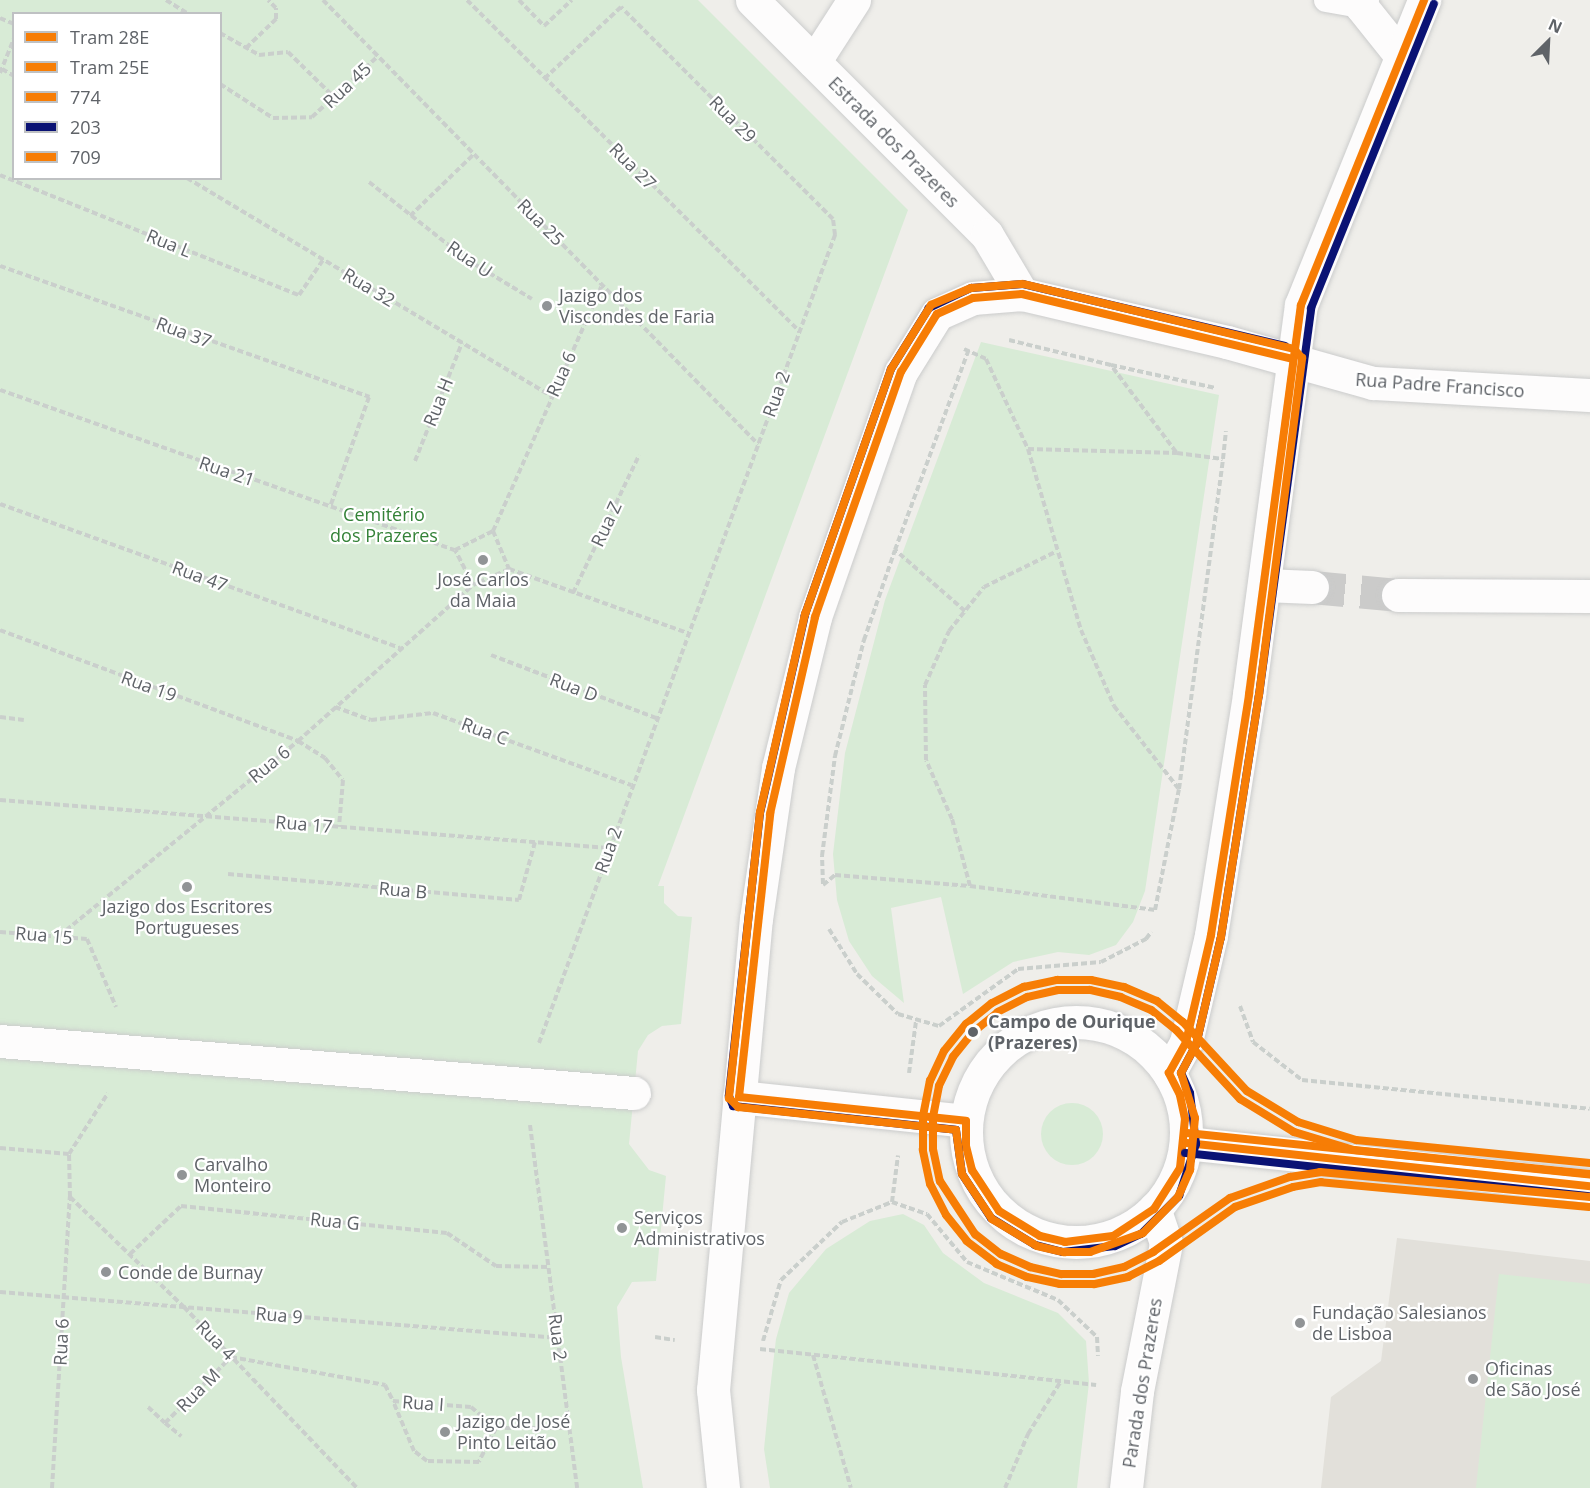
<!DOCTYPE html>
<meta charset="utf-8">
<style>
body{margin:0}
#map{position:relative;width:1590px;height:1488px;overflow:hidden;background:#efeeea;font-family:"Open Sans",sans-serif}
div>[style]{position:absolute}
.education>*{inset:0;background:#e2e0da}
.green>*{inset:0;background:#d8ebd6}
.round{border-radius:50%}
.minor-tunnel>*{height:33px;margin-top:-16.5px;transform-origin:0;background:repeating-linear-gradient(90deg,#cbcbca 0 33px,transparent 0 49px)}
.path>*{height:4px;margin-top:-2px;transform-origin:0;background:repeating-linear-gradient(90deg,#cacfcc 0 6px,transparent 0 9px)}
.roads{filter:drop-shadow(0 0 2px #cbcccc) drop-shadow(0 0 2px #cbcccc)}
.service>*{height:24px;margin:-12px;padding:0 12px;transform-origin:12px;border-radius:12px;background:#fdfcfc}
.pedestrian>*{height:33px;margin:-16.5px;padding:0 16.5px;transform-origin:16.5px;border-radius:16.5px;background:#fdfcfc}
.minor>*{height:33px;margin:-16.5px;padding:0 16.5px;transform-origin:16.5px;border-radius:16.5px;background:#fdfcfc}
.tertiary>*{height:33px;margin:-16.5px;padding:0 16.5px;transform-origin:16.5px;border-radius:16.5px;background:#fdfcfc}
.tertiary>.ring{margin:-16.5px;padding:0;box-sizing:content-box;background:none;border:33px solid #fdfcfc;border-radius:50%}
.bus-1>*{height:8px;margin:-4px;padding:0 4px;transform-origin:4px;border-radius:4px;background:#f77d05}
.bus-2>*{height:8px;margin:-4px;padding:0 4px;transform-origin:4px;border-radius:4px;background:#0a1274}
.bus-3>*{height:8px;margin:-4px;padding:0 4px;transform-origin:4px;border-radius:4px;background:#f77d05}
.tram-1>*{height:8px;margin:-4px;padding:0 4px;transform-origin:4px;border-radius:4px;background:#f77d05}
.tram-2>*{height:8px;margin:-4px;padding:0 4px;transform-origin:4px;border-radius:4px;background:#f77e05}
.dots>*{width:16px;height:16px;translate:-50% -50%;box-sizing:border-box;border:3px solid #fff;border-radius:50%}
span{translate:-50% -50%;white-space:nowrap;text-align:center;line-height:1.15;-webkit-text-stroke:4.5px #fff;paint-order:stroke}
.street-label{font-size:18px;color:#5f6368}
.poi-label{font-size:18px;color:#5f6368}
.left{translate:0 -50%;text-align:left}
.park-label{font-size:18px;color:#348238}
.stop-label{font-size:18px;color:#5f6368;font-weight:700}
.legend{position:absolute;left:12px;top:12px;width:210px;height:168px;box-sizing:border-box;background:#fff;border:2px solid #bfc1c3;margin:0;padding:8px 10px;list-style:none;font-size:18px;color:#5f6368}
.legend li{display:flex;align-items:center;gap:12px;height:30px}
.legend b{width:30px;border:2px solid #bfc1c3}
.north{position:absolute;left:1518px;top:12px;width:60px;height:60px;-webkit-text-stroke:4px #fff;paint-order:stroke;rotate:24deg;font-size:16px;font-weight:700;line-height:24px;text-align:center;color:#5f6368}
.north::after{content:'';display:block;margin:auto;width:21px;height:27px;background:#5f6368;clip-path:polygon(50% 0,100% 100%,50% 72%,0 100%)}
</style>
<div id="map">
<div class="education">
<i style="clip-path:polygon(1397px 1238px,1590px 1261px,1590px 1488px,1321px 1488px,1331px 1397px,1381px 1361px)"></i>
</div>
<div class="green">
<i style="clip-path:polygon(evenodd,0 0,698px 0,908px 210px,658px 886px,664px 886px,664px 903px,678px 916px,692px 917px,681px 1024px,662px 1026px,648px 1035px,638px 1051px,629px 1144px,649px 1170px,666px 1176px,656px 1281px,632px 1282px,617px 1307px,621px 1357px,643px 1488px,0 1488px,0 0,14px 14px,220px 14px,220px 178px,14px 178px,14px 14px)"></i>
<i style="clip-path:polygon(981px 342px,1219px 395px,1145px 891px,1133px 922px,1116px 945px,1089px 955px,1058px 952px,1013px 962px,963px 994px,941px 897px,891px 908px,904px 1003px,872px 976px,849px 941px,837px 900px,833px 854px,845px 753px,885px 600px)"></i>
<i class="round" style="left:1041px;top:1103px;width:62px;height:62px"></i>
<i style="clip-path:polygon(903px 1214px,924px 1225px,943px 1253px,984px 1283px,1058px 1313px,1086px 1341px,1089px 1383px,1077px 1488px,770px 1488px,764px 1449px,770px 1390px,776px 1339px,789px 1293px,826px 1249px,870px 1221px)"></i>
<i style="clip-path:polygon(1499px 1274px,1590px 1284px,1590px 1488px,1476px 1488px)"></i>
</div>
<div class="minor-tunnel">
<i style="left:1312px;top:587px;width:86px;rotate:5.3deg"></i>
</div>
<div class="path">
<i style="left:166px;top:0;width:26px;rotate:32deg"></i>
<i style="left:323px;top:0;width:622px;rotate:45.59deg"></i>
<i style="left:467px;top:0;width:469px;rotate:44.9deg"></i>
<i style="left:519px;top:0;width:36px;rotate:46deg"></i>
<i style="left:544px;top:26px;width:38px;rotate:-43deg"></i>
<i style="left:104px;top:14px;width:8px"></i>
<i style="left:0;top:18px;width:15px;rotate:23deg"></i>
<i style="left:220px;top:33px;width:45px;rotate:29.4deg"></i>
<i style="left:259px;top:55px;width:29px;rotate:-6deg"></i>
<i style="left:288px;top:52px;width:64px;rotate:44.4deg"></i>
<i style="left:246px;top:48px;width:42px;rotate:-44deg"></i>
<i style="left:276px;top:19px;width:11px;rotate:-90deg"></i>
<i style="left:276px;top:8px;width:11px;rotate:-135deg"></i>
<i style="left:2px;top:69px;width:14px;rotate:30deg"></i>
<i style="left:0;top:73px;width:37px;rotate:-68deg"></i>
<i style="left:220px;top:84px;width:63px;rotate:32.7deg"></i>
<i style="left:273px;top:118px;width:39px;rotate:-1deg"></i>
<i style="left:312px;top:117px;width:90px;rotate:-42.7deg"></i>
<i style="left:0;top:175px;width:322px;rotate:21.9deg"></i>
<i style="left:299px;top:295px;width:42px;rotate:-55.6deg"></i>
<i style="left:187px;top:178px;width:424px;rotate:30.9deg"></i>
<i style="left:369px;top:182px;width:124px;rotate:38.4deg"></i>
<i style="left:466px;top:259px;width:77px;rotate:31.2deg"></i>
<i style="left:410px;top:216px;width:89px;rotate:-44.1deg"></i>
<i style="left:0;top:266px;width:392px;rotate:19.5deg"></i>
<i style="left:369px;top:397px;width:117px;rotate:109.5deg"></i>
<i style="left:1009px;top:340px;width:105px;rotate:13.8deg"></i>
<i style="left:964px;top:349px;width:24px;rotate:24deg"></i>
<i style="left:986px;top:359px;width:99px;rotate:65deg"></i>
<i style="left:1028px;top:449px;width:189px;rotate:73.7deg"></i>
<i style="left:1081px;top:630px;width:83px;rotate:66.5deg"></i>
<i style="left:1114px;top:706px;width:104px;rotate:52deg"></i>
<i style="left:0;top:390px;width:482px;rotate:19.4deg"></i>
<i style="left:1028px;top:449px;width:149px;rotate:1.5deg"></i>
<i style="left:1177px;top:453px;width:46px;rotate:7.4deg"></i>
<i style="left:1223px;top:459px;width:28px;rotate:-84deg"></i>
<i style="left:1176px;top:452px;width:109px;rotate:-126.8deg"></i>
<i style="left:1111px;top:365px;width:107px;rotate:12.4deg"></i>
<i style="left:415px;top:461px;width:127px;rotate:-68.3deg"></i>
<i style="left:0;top:504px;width:425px;rotate:19.8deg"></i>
<i style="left:493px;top:531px;width:269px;rotate:-66.1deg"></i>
<i style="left:493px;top:531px;width:41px;rotate:67.2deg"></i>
<i style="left:509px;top:569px;width:39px;rotate:156deg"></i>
<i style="left:473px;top:585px;width:39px;rotate:-117deg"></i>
<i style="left:455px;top:550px;width:42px;rotate:-26.6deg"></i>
<i style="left:509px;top:569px;width:190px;rotate:19.7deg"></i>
<i style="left:573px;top:593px;width:153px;rotate:-64.4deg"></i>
<i style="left:965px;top:611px;width:93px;rotate:-138.9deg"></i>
<i style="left:895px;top:550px;width:214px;rotate:-69.8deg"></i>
<i style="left:0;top:630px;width:318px;rotate:20.4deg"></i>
<i style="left:298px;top:741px;width:32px;rotate:32deg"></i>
<i style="left:325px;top:758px;width:28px;rotate:51deg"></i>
<i style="left:343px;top:780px;width:47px;rotate:94.9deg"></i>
<i style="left:491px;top:655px;width:177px;rotate:20.9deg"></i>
<i style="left:335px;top:707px;width:38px;rotate:20deg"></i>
<i style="left:371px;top:720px;width:62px;rotate:-6.4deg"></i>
<i style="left:433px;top:713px;width:211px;rotate:20deg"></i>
<i style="left:0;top:717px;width:24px;rotate:7deg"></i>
<i style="left:0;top:800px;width:610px;rotate:4.51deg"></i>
<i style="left:228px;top:874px;width:292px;rotate:5.1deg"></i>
<i style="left:519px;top:900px;width:60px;rotate:-74.6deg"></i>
<i style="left:823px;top:884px;width:28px;rotate:-92deg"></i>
<i style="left:822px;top:856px;width:101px;rotate:-82.6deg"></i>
<i style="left:835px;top:756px;width:120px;rotate:-76deg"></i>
<i style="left:864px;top:640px;width:95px;rotate:-71deg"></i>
<i style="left:823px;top:885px;width:16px;rotate:-40deg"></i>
<i style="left:835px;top:875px;width:135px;rotate:4.7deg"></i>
<i style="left:970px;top:886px;width:187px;rotate:7.4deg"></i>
<i style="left:1155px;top:910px;width:123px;rotate:-78.8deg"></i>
<i style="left:1179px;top:789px;width:333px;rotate:-82.4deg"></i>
<i style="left:970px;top:886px;width:69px;rotate:-105deg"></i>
<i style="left:952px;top:819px;width:64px;rotate:-113.8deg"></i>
<i style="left:926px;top:760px;width:75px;rotate:-90.8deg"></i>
<i style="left:925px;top:685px;width:59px;rotate:-66deg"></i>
<i style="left:949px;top:631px;width:56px;rotate:-51.5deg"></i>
<i style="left:984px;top:587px;width:79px;rotate:-26.2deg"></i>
<i style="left:829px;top:929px;width:53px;rotate:58.1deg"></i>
<i style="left:857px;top:974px;width:57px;rotate:44.3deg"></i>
<i style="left:898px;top:1014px;width:43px;rotate:16.3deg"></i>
<i style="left:939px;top:1026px;width:97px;rotate:-35.8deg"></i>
<i style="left:1018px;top:969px;width:83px;rotate:-4.8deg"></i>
<i style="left:1101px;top:962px;width:51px;rotate:-27.1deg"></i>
<i style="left:1146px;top:939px;width:9px;rotate:-54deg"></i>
<i style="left:0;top:932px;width:87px;rotate:4.6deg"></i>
<i style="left:87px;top:939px;width:74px;rotate:66.9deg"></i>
<i style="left:59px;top:936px;width:308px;rotate:-39.2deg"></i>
<i style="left:298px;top:741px;width:234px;rotate:-41.7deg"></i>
<i style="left:1240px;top:1006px;width:38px;rotate:70deg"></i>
<i style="left:1253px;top:1042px;width:62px;rotate:37.8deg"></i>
<i style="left:1302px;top:1080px;width:289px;rotate:5.7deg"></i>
<i style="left:539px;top:1043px;width:861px;rotate:-69.88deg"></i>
<i style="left:835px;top:235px;width:16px;rotate:-97deg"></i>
<i style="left:833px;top:219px;width:300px;rotate:-135deg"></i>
<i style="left:621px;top:7px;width:104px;rotate:136.9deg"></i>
<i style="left:909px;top:1073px;width:52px;rotate:-82.3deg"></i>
<i style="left:530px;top:1125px;width:366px;rotate:82.6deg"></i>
<i style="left:0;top:1148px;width:69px;rotate:5deg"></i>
<i style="left:70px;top:1197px;width:158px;rotate:44deg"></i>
<i style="left:184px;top:1307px;width:250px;rotate:46.3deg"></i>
<i style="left:892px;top:1202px;width:47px;rotate:-82.7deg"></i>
<i style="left:130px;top:1254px;width:70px;rotate:-43.3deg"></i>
<i style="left:181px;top:1206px;width:267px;rotate:5.8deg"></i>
<i style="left:447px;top:1233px;width:59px;rotate:34deg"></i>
<i style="left:496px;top:1266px;width:53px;rotate:1.1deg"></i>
<i style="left:0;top:1292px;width:560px;rotate:4.71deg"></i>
<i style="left:655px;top:1337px;width:20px;rotate:9deg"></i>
<i style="left:763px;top:1341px;width:64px;rotate:-73.6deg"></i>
<i style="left:781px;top:1280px;width:84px;rotate:-43.6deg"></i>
<i style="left:842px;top:1222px;width:54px;rotate:-21.8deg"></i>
<i style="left:892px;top:1202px;width:37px;rotate:19deg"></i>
<i style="left:927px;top:1214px;width:62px;rotate:50.2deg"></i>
<i style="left:967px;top:1262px;width:99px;rotate:22.7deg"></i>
<i style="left:1058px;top:1300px;width:54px;rotate:43.5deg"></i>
<i style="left:1097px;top:1337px;width:19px;rotate:87deg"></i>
<i style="left:760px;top:1349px;width:338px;rotate:6.1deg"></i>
<i style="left:813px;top:1355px;width:138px;rotate:74.1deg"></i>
<i style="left:148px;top:1407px;width:23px;rotate:43deg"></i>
<i style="left:165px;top:1423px;width:93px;rotate:-45deg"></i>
<i style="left:231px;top:1357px;width:157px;rotate:10.3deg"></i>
<i style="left:385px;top:1385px;width:18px;rotate:63deg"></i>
<i style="left:165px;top:1423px;width:21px;rotate:39deg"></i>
<i style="left:496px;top:1428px;width:38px;rotate:117deg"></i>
<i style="left:479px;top:1462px;width:52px;rotate:-178.9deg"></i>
<i style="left:427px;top:1461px;width:16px;rotate:-142deg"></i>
<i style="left:414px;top:1451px;width:54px;rotate:-112.8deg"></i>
<i style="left:393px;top:1401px;width:78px;rotate:4.4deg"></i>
<i style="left:471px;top:1407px;width:33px;rotate:40deg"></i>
<i style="left:496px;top:1428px;width:73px"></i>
<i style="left:52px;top:1488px;width:292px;rotate:-86.5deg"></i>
<i style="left:70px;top:1197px;width:43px;rotate:-91.3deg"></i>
<i style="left:69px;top:1154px;width:72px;rotate:-57.4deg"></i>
<i style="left:1005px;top:1488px;width:59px;rotate:-66.9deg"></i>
<i style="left:1028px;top:1434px;width:62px;rotate:-58.1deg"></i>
</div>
<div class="roads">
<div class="service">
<i style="left:1326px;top:0;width:36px;rotate:10deg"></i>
</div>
<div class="pedestrian">
<i style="left:0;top:1041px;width:636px;rotate:4.69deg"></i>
</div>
<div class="minor">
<i style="left:752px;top:0;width:332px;rotate:45deg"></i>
<i style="left:987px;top:235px;width:69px;rotate:59.3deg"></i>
<i style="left:1362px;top:0;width:6px;rotate:99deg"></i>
<i style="left:1361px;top:6px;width:64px;rotate:51.3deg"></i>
<i style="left:814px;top:62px;width:74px;rotate:-57.2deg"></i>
<i style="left:1264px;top:585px;width:48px;rotate:2.4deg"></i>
<i style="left:1398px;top:595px;width:192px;rotate:0.3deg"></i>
<i style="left:1169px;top:1073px;width:35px;rotate:-61deg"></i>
<i style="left:1186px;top:1042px;width:110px;rotate:-76.8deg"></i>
<i style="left:1211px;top:935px;width:244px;rotate:-81deg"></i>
<i style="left:1249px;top:694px;width:392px;rotate:-82.4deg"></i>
<i style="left:1301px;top:305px;width:329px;rotate:-68deg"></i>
<i style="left:739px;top:1097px;width:228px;rotate:6deg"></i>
<i style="left:723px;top:1488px;width:99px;rotate:-95.8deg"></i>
<i style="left:713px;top:1390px;width:473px;rotate:-84.8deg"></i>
<i style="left:756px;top:919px;width:153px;rotate:-81.7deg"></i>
<i style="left:778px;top:768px;width:155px;rotate:-76.2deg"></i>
<i style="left:815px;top:617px;width:260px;rotate:-70.7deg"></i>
<i style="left:901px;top:372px;width:68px;rotate:-58.2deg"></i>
<i style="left:937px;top:314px;width:39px;rotate:-24deg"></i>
<i style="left:973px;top:298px;width:49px;rotate:-4.7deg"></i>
<i style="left:1022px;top:294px;width:211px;rotate:13.2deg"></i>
<i style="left:1227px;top:342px;width:152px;rotate:15.7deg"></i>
<i style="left:1373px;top:383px;width:217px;rotate:3.2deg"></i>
<i style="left:1126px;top:1488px;width:98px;rotate:-83.5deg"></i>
<i style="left:1137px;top:1391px;width:151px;rotate:-78.9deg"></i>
<i style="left:1166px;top:1243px;width:36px;rotate:-109deg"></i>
</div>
<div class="tertiary">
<i class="ring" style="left:966px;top:1022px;width:187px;height:187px"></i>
<i style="left:1186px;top:1143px;width:406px;rotate:6.1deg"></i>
</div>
</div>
<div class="bus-1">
<i style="left:1169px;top:1073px;width:35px;rotate:-61deg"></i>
<i style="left:1186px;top:1042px;width:110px;rotate:-76.8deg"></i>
<i style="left:1211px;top:935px;width:244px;rotate:-81deg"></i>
<i style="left:1249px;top:694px;width:392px;rotate:-82.4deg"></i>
<i style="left:1301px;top:305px;width:329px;rotate:-68deg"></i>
<i style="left:739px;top:1097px;width:285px;rotate:-83.7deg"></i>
<i style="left:770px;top:814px;width:202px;rotate:-77.1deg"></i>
<i style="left:815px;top:617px;width:260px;rotate:-70.7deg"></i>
<i style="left:901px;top:372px;width:68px;rotate:-58.2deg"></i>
<i style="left:937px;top:314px;width:39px;rotate:-24deg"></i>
<i style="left:973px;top:298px;width:49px;rotate:-4.7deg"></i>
<i style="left:1022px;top:294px;width:278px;rotate:13.5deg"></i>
<i style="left:739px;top:1097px;width:228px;rotate:6deg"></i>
<i style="left:966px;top:1121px;width:25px;rotate:90deg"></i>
<i style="left:966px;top:1146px;width:25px;rotate:76deg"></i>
<i style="left:972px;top:1170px;width:49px;rotate:56.6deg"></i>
<i style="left:999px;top:1211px;width:48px;rotate:31.4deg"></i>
<i style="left:1040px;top:1236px;width:26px;rotate:13deg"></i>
<i style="left:1065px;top:1242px;width:48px;rotate:-7.1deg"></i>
<i style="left:1113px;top:1236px;width:49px;rotate:-33.4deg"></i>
<i style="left:1154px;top:1209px;width:49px;rotate:-57.6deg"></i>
<i style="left:1180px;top:1168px;width:49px;rotate:-84.2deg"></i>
<i style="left:1185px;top:1119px;width:25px;rotate:-102deg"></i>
<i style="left:1180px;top:1095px;width:25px;rotate:-117deg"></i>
<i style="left:1186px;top:1143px;width:406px;rotate:6.1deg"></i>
</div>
<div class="bus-2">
<i style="left:1285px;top:346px;width:269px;rotate:-166.7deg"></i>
<i style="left:1023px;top:284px;width:52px;rotate:175.6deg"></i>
<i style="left:971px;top:288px;width:47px;rotate:154.5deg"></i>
<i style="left:929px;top:308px;width:72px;rotate:121.9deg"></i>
<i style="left:891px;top:369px;width:261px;rotate:109.3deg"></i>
<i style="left:805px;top:615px;width:203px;rotate:102.8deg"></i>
<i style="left:760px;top:813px;width:285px;rotate:96.3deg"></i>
<i style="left:729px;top:1096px;width:11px;rotate:68deg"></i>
<i style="left:733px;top:1106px;width:224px;rotate:6.1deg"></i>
<i style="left:956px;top:1130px;width:44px;rotate:82.2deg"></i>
<i style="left:962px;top:1174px;width:53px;rotate:56.6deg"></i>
<i style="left:991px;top:1218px;width:52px;rotate:31.5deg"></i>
<i style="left:1035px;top:1245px;width:29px;rotate:14deg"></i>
<i style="left:1063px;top:1252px;width:52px;rotate:-6.6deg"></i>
<i style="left:1115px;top:1246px;width:29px;rotate:-25deg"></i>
<i style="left:1141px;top:1234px;width:54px;rotate:-45deg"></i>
<i style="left:1179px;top:1196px;width:55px;rotate:-71.9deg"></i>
<i style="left:1196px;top:1144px;width:51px;rotate:-96.7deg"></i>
<i style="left:1190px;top:1093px;width:22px;rotate:-114deg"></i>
<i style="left:1181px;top:1073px;width:32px;rotate:-62deg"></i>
<i style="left:1196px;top:1045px;width:111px;rotate:-77deg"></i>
<i style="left:1221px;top:937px;width:245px;rotate:-81.1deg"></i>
<i style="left:1259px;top:695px;width:390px;rotate:-82.3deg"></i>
<i style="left:1311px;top:308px;width:328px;rotate:-68deg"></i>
<i style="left:1185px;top:1153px;width:406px;rotate:6.1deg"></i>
</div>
<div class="bus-3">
<i style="left:1021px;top:284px;width:50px;rotate:175.4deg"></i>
<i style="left:971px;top:288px;width:43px;rotate:157deg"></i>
<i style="left:931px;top:305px;width:75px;rotate:122deg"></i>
<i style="left:891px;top:369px;width:260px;rotate:109.3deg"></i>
<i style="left:805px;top:614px;width:203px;rotate:102.8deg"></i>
<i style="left:760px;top:812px;width:288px;rotate:96.2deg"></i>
<i style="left:729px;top:1098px;width:13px;rotate:45deg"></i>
<i style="left:738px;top:1107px;width:219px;rotate:6deg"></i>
<i style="left:956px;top:1130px;width:44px;rotate:82.2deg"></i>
<i style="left:962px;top:1174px;width:54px;rotate:56.3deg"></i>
<i style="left:992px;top:1219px;width:52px;rotate:31deg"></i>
<i style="left:1037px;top:1246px;width:28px;rotate:13deg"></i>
<i style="left:1064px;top:1252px;width:26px"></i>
<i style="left:1090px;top:1252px;width:56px;rotate:-19.7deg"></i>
<i style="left:1143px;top:1233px;width:50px;rotate:-45.8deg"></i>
<i style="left:1178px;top:1197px;width:30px;rotate:-66deg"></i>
<i style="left:1190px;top:1170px;width:52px;rotate:-84.5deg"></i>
<i style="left:1195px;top:1118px;width:47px;rotate:-107.3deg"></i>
<i style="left:1181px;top:1073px;width:32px;rotate:-62deg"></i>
<i style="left:1196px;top:1045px;width:111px;rotate:-77deg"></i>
<i style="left:1221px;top:937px;width:245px;rotate:-81.1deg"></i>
<i style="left:1259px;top:695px;width:340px;rotate:-82.7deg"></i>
<i style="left:1302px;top:358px;width:12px;rotate:-132deg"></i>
<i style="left:1294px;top:349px;width:278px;rotate:-166.5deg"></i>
<i style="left:1187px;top:1133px;width:405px;rotate:5.9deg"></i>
</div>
<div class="tram-1">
<i style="left:1590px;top:1174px;width:237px;rotate:-174.2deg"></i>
<i style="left:1354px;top:1150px;width:63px;rotate:-163.3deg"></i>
<i style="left:1294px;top:1132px;width:63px;rotate:-148.6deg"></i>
<i style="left:1240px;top:1099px;width:94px;rotate:-132.8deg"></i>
<i style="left:1176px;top:1030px;width:32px;rotate:-141deg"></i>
<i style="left:1151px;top:1010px;width:33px;rotate:-157deg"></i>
<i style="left:1121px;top:997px;width:32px;rotate:-167deg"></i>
<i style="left:1090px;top:990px;width:32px;rotate:180deg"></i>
<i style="left:1058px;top:990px;width:32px;rotate:167deg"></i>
<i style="left:1027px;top:997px;width:33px;rotate:153deg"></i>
<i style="left:998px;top:1012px;width:32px;rotate:141deg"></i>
<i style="left:973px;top:1032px;width:32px;rotate:129deg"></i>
<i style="left:953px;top:1057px;width:32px;rotate:116deg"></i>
<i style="left:939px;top:1086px;width:32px;rotate:101deg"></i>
<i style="left:933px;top:1117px;width:32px;rotate:90deg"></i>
<i style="left:933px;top:1149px;width:33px;rotate:78deg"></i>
<i style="left:940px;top:1181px;width:64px;rotate:56.6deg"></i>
<i style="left:975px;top:1234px;width:33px;rotate:38deg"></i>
<i style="left:1001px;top:1254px;width:32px;rotate:24deg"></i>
<i style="left:1030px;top:1267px;width:32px;rotate:13deg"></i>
<i style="left:1061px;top:1274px;width:32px"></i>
<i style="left:1093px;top:1274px;width:32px;rotate:-13deg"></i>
<i style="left:1124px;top:1267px;width:33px;rotate:-27deg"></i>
<i style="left:1153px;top:1252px;width:94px;rotate:-35deg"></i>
<i style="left:1230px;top:1198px;width:64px;rotate:-19.3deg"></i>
<i style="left:1290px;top:1177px;width:30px;rotate:-9deg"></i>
<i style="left:1320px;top:1172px;width:271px;rotate:5.3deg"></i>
</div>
<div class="tram-2">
<i style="left:1589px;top:1207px;width:269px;rotate:-174.7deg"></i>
<i style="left:1321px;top:1182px;width:28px;rotate:170deg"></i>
<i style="left:1293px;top:1187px;width:61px;rotate:161deg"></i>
<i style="left:1235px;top:1207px;width:93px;rotate:144.6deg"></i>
<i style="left:1159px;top:1261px;width:35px;rotate:153deg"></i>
<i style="left:1128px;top:1277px;width:35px;rotate:168deg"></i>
<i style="left:1094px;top:1284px;width:34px;rotate:180deg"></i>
<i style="left:1060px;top:1284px;width:34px;rotate:-168deg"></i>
<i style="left:1027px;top:1277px;width:33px;rotate:-157deg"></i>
<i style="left:997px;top:1264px;width:38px;rotate:-143deg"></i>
<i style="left:967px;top:1241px;width:33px;rotate:-129deg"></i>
<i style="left:946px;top:1215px;width:35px;rotate:-117deg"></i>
<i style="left:930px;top:1184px;width:35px;rotate:-102deg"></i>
<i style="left:923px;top:1150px;width:34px;rotate:-90deg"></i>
<i style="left:923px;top:1116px;width:36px;rotate:-79deg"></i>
<i style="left:930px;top:1081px;width:33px;rotate:-65deg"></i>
<i style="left:944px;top:1051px;width:35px;rotate:-51deg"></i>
<i style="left:966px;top:1024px;width:33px;rotate:-39deg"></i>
<i style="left:992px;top:1003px;width:36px;rotate:-27deg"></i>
<i style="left:1024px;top:987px;width:34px;rotate:-12deg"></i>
<i style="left:1057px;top:980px;width:34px"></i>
<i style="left:1091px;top:980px;width:34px;rotate:12deg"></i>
<i style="left:1124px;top:987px;width:36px;rotate:23deg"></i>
<i style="left:1157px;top:1001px;width:33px;rotate:39deg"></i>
<i style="left:1183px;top:1022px;width:94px;rotate:47.2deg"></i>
<i style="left:1247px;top:1091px;width:60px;rotate:31.3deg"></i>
<i style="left:1298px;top:1122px;width:61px;rotate:17.2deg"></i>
<i style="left:1356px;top:1140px;width:235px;rotate:5.6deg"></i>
</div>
<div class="dots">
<i style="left:547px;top:306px;background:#919496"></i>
<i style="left:483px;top:560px;background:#919496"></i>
<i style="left:187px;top:887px;background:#919496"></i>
<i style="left:973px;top:1032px;background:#5f6368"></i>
<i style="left:182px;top:1175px;background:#919496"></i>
<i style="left:622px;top:1228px;background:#919496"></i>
<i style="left:106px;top:1272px;background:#919496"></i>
<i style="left:1300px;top:1323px;background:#919496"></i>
<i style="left:1473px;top:1379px;background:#919496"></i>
<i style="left:445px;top:1432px;background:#919496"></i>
</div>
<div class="street-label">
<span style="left:347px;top:85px;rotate:-43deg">Rua 45</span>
<span style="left:733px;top:119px;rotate:45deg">Rua 29</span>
<span style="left:894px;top:142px;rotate:45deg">Estrada dos Prazeres</span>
<span style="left:633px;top:166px;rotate:45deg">Rua 27</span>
<span style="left:541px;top:222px;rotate:45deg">Rua 25</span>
<span style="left:169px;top:243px;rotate:22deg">Rua L</span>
<span style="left:470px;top:259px;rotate:34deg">Rua U</span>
<span style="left:369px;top:287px;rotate:31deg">Rua 32</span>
<span style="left:184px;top:332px;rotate:20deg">Rua 37</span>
<span style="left:561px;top:374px;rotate:-66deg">Rua 6</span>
<span style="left:1440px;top:385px;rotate:4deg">Rua Padre Francisco</span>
<span style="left:776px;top:394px;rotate:-70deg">Rua 2</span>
<span style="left:438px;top:402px;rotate:-68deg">Rua H</span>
<span style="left:227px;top:471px;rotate:19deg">Rua 21</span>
<span style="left:606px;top:524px;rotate:-65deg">Rua Z</span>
<span style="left:200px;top:576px;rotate:20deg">Rua 47</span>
<span style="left:149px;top:686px;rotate:20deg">Rua 19</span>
<span style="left:574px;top:687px;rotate:21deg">Rua D</span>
<span style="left:485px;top:731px;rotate:20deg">Rua C</span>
<span style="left:269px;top:764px;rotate:-39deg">Rua 6</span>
<span style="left:304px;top:824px;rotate:5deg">Rua 17</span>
<span style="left:608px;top:850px;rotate:-70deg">Rua 2</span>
<span style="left:403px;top:890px;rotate:5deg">Rua B</span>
<span style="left:44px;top:935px;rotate:5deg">Rua 15</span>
<span style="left:335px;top:1221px;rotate:6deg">Rua G</span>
<span style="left:279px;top:1315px;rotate:5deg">Rua 9</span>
<span style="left:558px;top:1337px;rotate:83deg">Rua 2</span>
<span style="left:216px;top:1340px;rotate:46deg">Rua 4</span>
<span style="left:61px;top:1342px;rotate:-87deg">Rua 6</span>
<span style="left:1142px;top:1383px;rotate:-81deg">Parada dos Prazeres</span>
<span style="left:198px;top:1390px;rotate:-45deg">Rua M</span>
<span style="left:423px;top:1403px;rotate:4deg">Rua I</span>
</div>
<div class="poi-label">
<span class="left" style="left:559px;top:306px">Jazigo dos<br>Viscondes de Faria</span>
<span style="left:483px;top:590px">José Carlos<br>da Maia</span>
<span style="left:187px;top:917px">Jazigo dos Escritores<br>Portugueses</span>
<span class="left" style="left:194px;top:1175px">Carvalho<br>Monteiro</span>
<span class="left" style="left:634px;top:1228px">Serviços<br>Administrativos</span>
<span class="left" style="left:118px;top:1272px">Conde de Burnay</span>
<span class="left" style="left:1312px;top:1323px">Fundação Salesianos<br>de Lisboa</span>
<span class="left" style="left:1485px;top:1379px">Oficinas<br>de São José</span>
<span class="left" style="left:457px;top:1432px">Jazigo de José<br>Pinto Leitão</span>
</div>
<div class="park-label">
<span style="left:384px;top:525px">Cemitério<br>dos Prazeres</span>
</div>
<div class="stop-label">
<span class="left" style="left:988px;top:1032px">Campo de Ourique<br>(Prazeres)</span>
</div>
<ul class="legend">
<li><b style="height:8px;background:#f77d05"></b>Tram 28E</li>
<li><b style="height:8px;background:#f77e05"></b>Tram 25E</li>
<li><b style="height:8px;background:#f77d05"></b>774</li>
<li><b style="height:8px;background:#0a1274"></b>203</li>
<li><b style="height:8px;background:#f77d05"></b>709</li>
</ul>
<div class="north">N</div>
</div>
